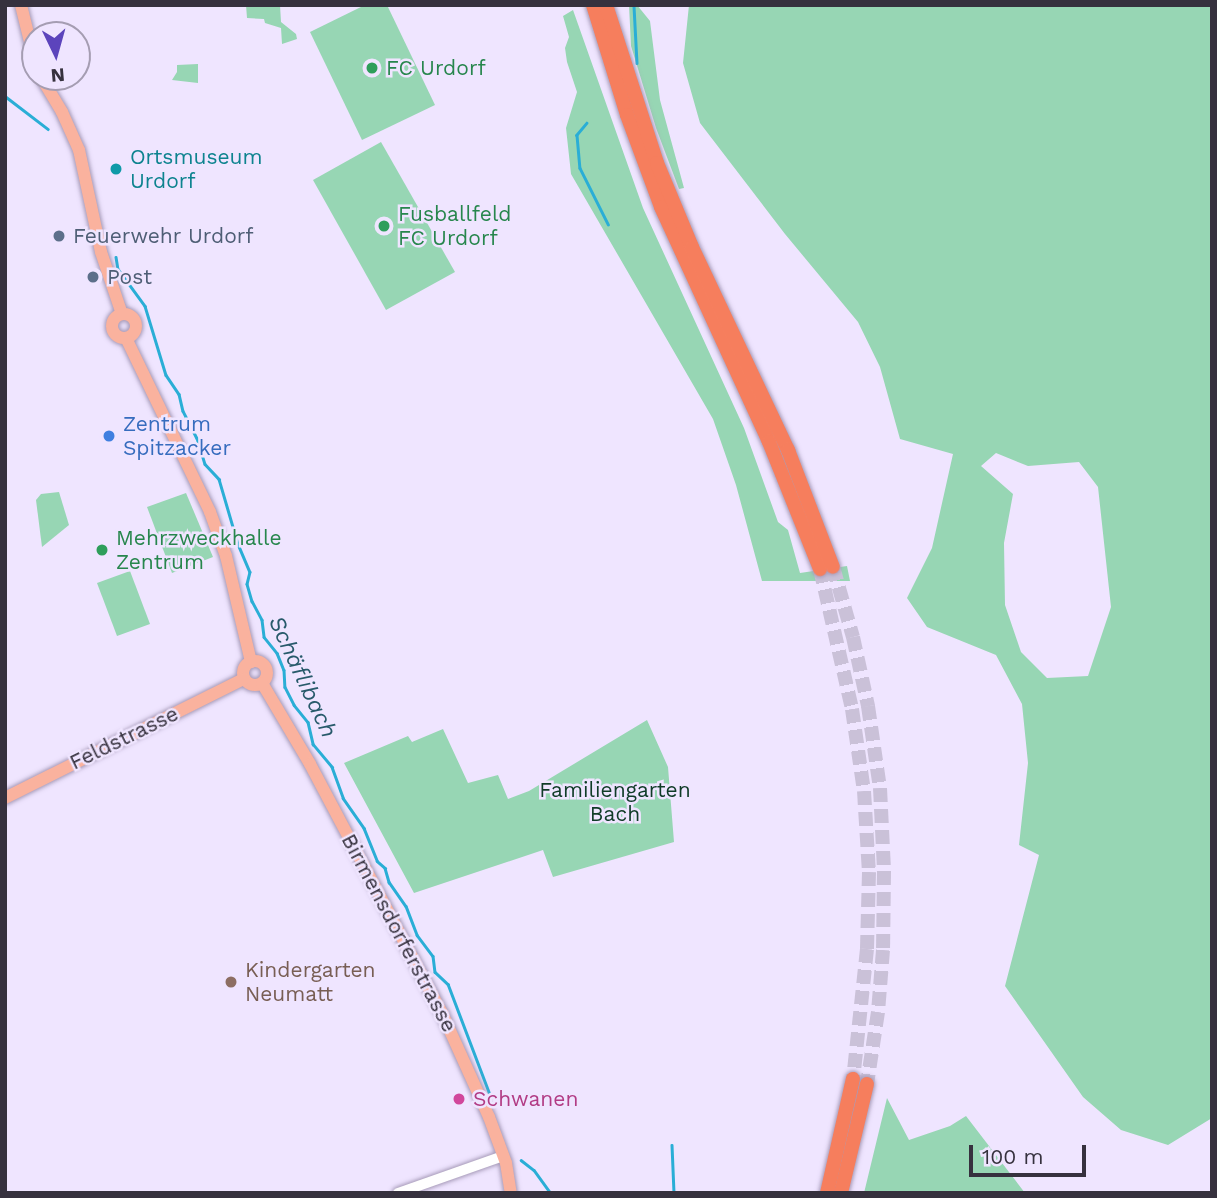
<!DOCTYPE html>
<meta charset="utf-8">
<style>
body{margin:0}
#map{position:relative;width:1217px;height:1198px;overflow:hidden;background:#efe5ff;font-family:"Work Sans",sans-serif}
div>[style]{position:absolute}
.green>*{inset:0;background:#97d6b4}
.stream>*{height:2.5px;margin:-1.25px;padding:0 1.25px;transform-origin:1.25px;border-radius:1.25px;background:#2aaed6}
.highway-tunnel>*{height:14px;margin-top:-7px;transform-origin:0;background:repeating-linear-gradient(90deg,#cac1d8 0 14px,transparent 0 21px)}
.roads{filter:drop-shadow(0 0 2px #a79bb9) drop-shadow(0 0 2px #a79bb9)}
.minor>*{height:10px;margin:-5px;padding:0 5px;transform-origin:5px;border-radius:5px;background:#fff}
.major>*{height:12px;margin:-6px;padding:0 6px;transform-origin:6px;border-radius:6px;background:#fab29e}
.major>.ring{margin:-6px;padding:0;box-sizing:content-box;background:none;border:12px solid #fab29e;border-radius:50%}
.highway>*{height:14px;margin:-7px;padding:0 7px;transform-origin:7px;border-radius:7px;background:#f67e5d}
.dots>*{width:19px;height:19px;translate:-50% -50%;box-sizing:border-box;border:4px solid #efe5ff;border-radius:50%}
span{translate:-50% -50%;white-space:nowrap;text-align:center;line-height:1.15;-webkit-text-stroke:5px #efe5ff;paint-order:stroke}
.leisure-label{font-size:21px;color:#27864d}
.left{translate:0 -50%;text-align:left}
.culture-label{font-size:21px;color:#0d838f}
.service-label{font-size:21px;color:#4e5e75}
.shop-label{font-size:21px;color:#366cbe}
.street-label{font-size:21px;color:#36313e}
.park-label{font-size:21px;color:#0f3b27}
.education-label{font-size:21px;color:#785e54}
.hotel-label{font-size:21px;color:#b23c85}
.water-label{font-size:23px;color:#285a6b;font-style:italic}
.frame{position:absolute;inset:0;border:7px solid #36313e;pointer-events:none}
.north{position:absolute;left:21px;top:21px;width:70px;height:70px;box-sizing:border-box;background:#efe5ff;border:2px solid #a59db2;border-radius:50%;rotate:175deg;font-size:19px;font-weight:700;line-height:28px;text-align:center;color:#36313e}
.north::after{content:'';display:block;margin:auto;width:24px;height:32px;background:#5c44bc;clip-path:polygon(50% 0,100% 100%,50% 72%,0 100%)}
.scale{position:absolute;left:969px;top:1145px;width:117px;height:32px;box-sizing:border-box;border:4px solid #36313e;border-top:0;padding-left:9px;font-size:21px;line-height:24px;white-space:nowrap;color:#36313e;-webkit-text-stroke:5px #efe5ff;paint-order:stroke}
</style>
<div id="map">
<div class="green">
<i style="clip-path:polygon(246px 5px,280px 5px,281px 22px,296px 34px,297px 39px,282px 44px,281px 28px,265px 23px,264px 19px,247px 18px)"></i>
<i style="clip-path:polygon(365px 5px,387px 5px,435px 105px,362px 140px,310px 32px)"></i>
<i style="clip-path:polygon(629px 5px,637px 5px,650px 21px,660px 100px,684px 188px,679px 189px,656px 128px,631px 46px)"></i>
<i style="clip-path:polygon(evenodd,689px 5px,1212px 5px,1212px 1118px,1168px 1145px,1121px 1130px,1083px 1097px,1005px 986px,1039px 855px,1019px 845px,1028px 763px,1022px 704px,996px 655px,927px 627px,907px 598px,932px 548px,953px 454px,900px 439px,880px 367px,858px 322px,785px 234px,700px 123px,683px 63px,689px 5px,996px 453px,1028px 466px,1079px 462px,1098px 487px,1111px 607px,1088px 676px,1047px 678px,1021px 652px,1005px 605px,1004px 543px,1013px 494px,981px 466px,996px 453px)"></i>
<i style="clip-path:polygon(573px 10px,643px 208px,744px 428px,778px 522px,788px 530px,800px 573px,847px 566px,850px 581px,762px 581px,736px 485px,713px 419px,571px 174px,566px 128px,577px 92px,567px 62px,565px 48px,569px 37px,563px 16px)"></i>
<i style="clip-path:polygon(198px 64px,198px 83px,172px 80px,177px 72px,177px 65px)"></i>
<i style="clip-path:polygon(381px 142px,455px 272px,386px 310px,313px 180px)"></i>
<i style="clip-path:polygon(59px 492px,69px 525px,42px 547px,36px 500px,41px 494px)"></i>
<i style="clip-path:polygon(186px 493px,213px 557px,172px 573px,147px 507px)"></i>
<i style="clip-path:polygon(130px 571px,150px 624px,117px 636px,97px 583px)"></i>
<i style="clip-path:polygon(647px 720px,668px 767px,674px 842px,553px 877px,543px 850px,414px 893px,344px 763px,408px 736px,412px 742px,443px 729px,468px 783px,498px 775px,508px 799px,529px 791px)"></i>
<i style="clip-path:polygon(887px 1098px,909px 1140px,950px 1126px,966px 1116px,1025px 1193px,864px 1193px)"></i>
</div>
<div class="stream">
<i style="left:634px;top:6px;width:57px;rotate:87deg"></i>
<i style="left:5px;top:96px;width:54px;rotate:37.5deg"></i>
<i style="left:587px;top:123px;width:16px;rotate:130deg"></i>
<i style="left:577px;top:135px;width:33px;rotate:85deg"></i>
<i style="left:580px;top:168px;width:63px;rotate:63.4deg"></i>
<i style="left:116px;top:257px;width:12px;rotate:81deg"></i>
<i style="left:118px;top:269px;width:46px;rotate:53.9deg"></i>
<i style="left:145px;top:306px;width:72px;rotate:73.1deg"></i>
<i style="left:166px;top:375px;width:23px;rotate:56deg"></i>
<i style="left:179px;top:394px;width:17px;rotate:77deg"></i>
<i style="left:183px;top:411px;width:30px;rotate:63deg"></i>
<i style="left:197px;top:438px;width:27px;rotate:73deg"></i>
<i style="left:205px;top:464px;width:21px;rotate:47deg"></i>
<i style="left:219px;top:479px;width:68px;rotate:73.7deg"></i>
<i style="left:238px;top:544px;width:30px;rotate:67deg"></i>
<i style="left:250px;top:572px;width:12px;rotate:104deg"></i>
<i style="left:247px;top:584px;width:18px;rotate:74deg"></i>
<i style="left:252px;top:601px;width:21px;rotate:62deg"></i>
<i style="left:262px;top:620px;width:17px;rotate:83deg"></i>
<i style="left:264px;top:637px;width:21px;rotate:51deg"></i>
<i style="left:277px;top:653px;width:18px;rotate:68deg"></i>
<i style="left:284px;top:670px;width:17px;rotate:87deg"></i>
<i style="left:285px;top:687px;width:20px;rotate:63deg"></i>
<i style="left:294px;top:705px;width:22px;rotate:51deg"></i>
<i style="left:308px;top:722px;width:23px;rotate:77deg"></i>
<i style="left:313px;top:744px;width:30px;rotate:50deg"></i>
<i style="left:332px;top:767px;width:33px;rotate:70deg"></i>
<i style="left:343px;top:798px;width:37px;rotate:55deg"></i>
<i style="left:364px;top:828px;width:35px;rotate:68deg"></i>
<i style="left:377px;top:861px;width:11px;rotate:41deg"></i>
<i style="left:385px;top:868px;width:15px;rotate:74deg"></i>
<i style="left:389px;top:882px;width:29px;rotate:55deg"></i>
<i style="left:406px;top:906px;width:31px;rotate:69deg"></i>
<i style="left:417px;top:935px;width:26px;rotate:53deg"></i>
<i style="left:433px;top:956px;width:16px;rotate:83deg"></i>
<i style="left:435px;top:972px;width:18px;rotate:43deg"></i>
<i style="left:448px;top:984px;width:121px;rotate:69.2deg"></i>
<i style="left:672px;top:1145px;width:48px;rotate:87.6deg"></i>
<i style="left:521px;top:1160px;width:16px;rotate:38deg"></i>
<i style="left:534px;top:1170px;width:29px;rotate:54deg"></i>
</div>
<div class="highway-tunnel">
<i style="left:833px;top:567px;width:73px;rotate:74.1deg"></i>
<i style="left:853px;top:637px;width:71px;rotate:77.7deg"></i>
<i style="left:868px;top:706px;width:83px;rotate:81.7deg"></i>
<i style="left:880px;top:788px;width:83px;rotate:87.2deg"></i>
<i style="left:884px;top:871px;width:79px;rotate:90.7deg"></i>
<i style="left:883px;top:950px;width:62px;rotate:94.6deg"></i>
<i style="left:878px;top:1012px;width:73px;rotate:98.7deg"></i>
<i style="left:820px;top:569px;width:144px;rotate:77.1deg"></i>
<i style="left:852px;top:709px;width:83px;rotate:81.7deg"></i>
<i style="left:864px;top:791px;width:81px;rotate:86.5deg"></i>
<i style="left:869px;top:872px;width:77px;rotate:91.5deg"></i>
<i style="left:867px;top:949px;width:131px;rotate:96.1deg"></i>
</div>
<div class="roads">
<div class="minor">
<i style="left:398px;top:1193px;width:111px;rotate:-19.4deg"></i>
</div>
<div class="major">
<i style="left:21px;top:5px;width:59px;rotate:76.2deg"></i>
<i style="left:41px;top:77px;width:41px;rotate:59deg"></i>
<i style="left:62px;top:112px;width:42px;rotate:65.9deg"></i>
<i style="left:79px;top:150px;width:104px;rotate:77.8deg"></i>
<i style="left:101px;top:252px;width:65px;rotate:71.3deg"></i>
<i class="ring" style="left:112px;top:314px;width:12px;height:12px"></i>
<i style="left:126px;top:338px;width:193px;rotate:64.2deg"></i>
<i style="left:210px;top:512px;width:47px;rotate:70deg"></i>
<i style="left:226px;top:556px;width:109px;rotate:76.7deg"></i>
<i class="ring" style="left:243px;top:661px;width:12px;height:12px"></i>
<i style="left:262px;top:683px;width:94px;rotate:59.3deg"></i>
<i style="left:310px;top:764px;width:282px;rotate:62.1deg"></i>
<i style="left:442px;top:1013px;width:114px;rotate:65.7deg"></i>
<i style="left:489px;top:1117px;width:49px;rotate:69.7deg"></i>
<i style="left:506px;top:1163px;width:30px;rotate:81deg"></i>
<i style="left:5px;top:798px;width:267px;rotate:-26.5deg"></i>
</div>
<div class="highway">
<i style="left:593px;top:5px;width:115px;rotate:72.8deg"></i>
<i style="left:627px;top:115px;width:98px;rotate:69.7deg"></i>
<i style="left:661px;top:207px;width:259px;rotate:65.3deg"></i>
<i style="left:769px;top:442px;width:137px;rotate:68.1deg"></i>
<i style="left:606px;top:5px;width:166px;rotate:72.1deg"></i>
<i style="left:657px;top:163px;width:91px;rotate:67.4deg"></i>
<i style="left:692px;top:247px;width:225px;rotate:64.7deg"></i>
<i style="left:788px;top:450px;width:125px;rotate:69deg"></i>
<i style="left:827px;top:1193px;width:117px;rotate:-77.2deg"></i>
<i style="left:841px;top:1193px;width:112px;rotate:-76.6deg"></i>
</div>
</div>
<div class="dots">
<i style="left:372px;top:68px;background:#2e9e5b"></i>
<i style="left:116px;top:169px;background:#0f9aa8"></i>
<i style="left:384px;top:226px;background:#2e9e5b"></i>
<i style="left:59px;top:236px;background:#5c6f8a"></i>
<i style="left:93px;top:277px;background:#5c6f8a"></i>
<i style="left:109px;top:436px;background:#3f7fe0"></i>
<i style="left:102px;top:550px;background:#2e9e5b"></i>
<i style="left:231px;top:982px;background:#8d6e63"></i>
<i style="left:459px;top:1099px;background:#d1479c"></i>
</div>
<div class="leisure-label">
<span class="left" style="left:386px;top:68px">FC Urdorf</span>
<span class="left" style="left:398px;top:226px">Fusballfeld<br>FC Urdorf</span>
<span class="left" style="left:116px;top:550px">Mehrzweckhalle<br>Zentrum</span>
</div>
<div class="culture-label">
<span class="left" style="left:130px;top:169px">Ortsmuseum<br>Urdorf</span>
</div>
<div class="service-label">
<span class="left" style="left:73px;top:236px">Feuerwehr Urdorf</span>
<span class="left" style="left:107px;top:277px">Post</span>
</div>
<div class="shop-label">
<span class="left" style="left:123px;top:436px">Zentrum<br>Spitzacker</span>
</div>
<div class="street-label">
<span style="left:124px;top:738px;rotate:-26deg">Feldstrasse</span>
<span style="left:399px;top:933px;rotate:62deg">Birmensdorferstrasse</span>
</div>
<div class="park-label">
<span style="left:615px;top:802px">Familiengarten<br>Bach</span>
</div>
<div class="education-label">
<span class="left" style="left:245px;top:982px">Kindergarten<br>Neumatt</span>
</div>
<div class="hotel-label">
<span class="left" style="left:473px;top:1099px">Schwanen</span>
</div>
<div class="water-label">
<span style="left:302px;top:677px;rotate:65deg">Schäflibach</span>
</div>
<div class="frame"></div>
<div class="north">N</div>
<div class="scale">100 m</div>
</div>
